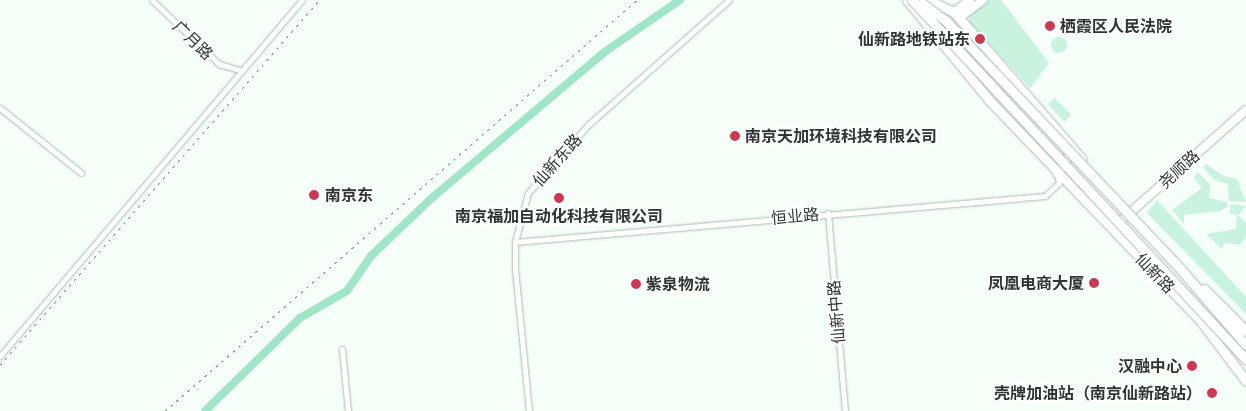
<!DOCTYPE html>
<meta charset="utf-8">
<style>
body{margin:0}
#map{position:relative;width:1246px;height:411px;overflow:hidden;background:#f5fef9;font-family:"IBM Plex Serif","Noto Sans SC",serif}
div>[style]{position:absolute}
.green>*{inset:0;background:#c9f2df}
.round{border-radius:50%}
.river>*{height:8px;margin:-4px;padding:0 4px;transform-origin:4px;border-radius:4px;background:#a0e5c7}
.roads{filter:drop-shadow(0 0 1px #acbcb4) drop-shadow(0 0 1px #acbcb4)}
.street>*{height:5px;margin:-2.5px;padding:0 2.5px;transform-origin:2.5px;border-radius:2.5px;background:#fff}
.secondary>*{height:8px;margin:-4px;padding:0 4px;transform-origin:4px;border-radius:4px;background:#fff}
.primary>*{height:9px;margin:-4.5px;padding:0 4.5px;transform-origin:4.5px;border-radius:4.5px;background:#fff}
.rail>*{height:1px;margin-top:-0.5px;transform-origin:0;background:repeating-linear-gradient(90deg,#808884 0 2.5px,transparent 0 7.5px)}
.bridges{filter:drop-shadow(0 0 1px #acbcb4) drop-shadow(0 0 1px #acbcb4)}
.primary-bridge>*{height:9px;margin:-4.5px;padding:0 4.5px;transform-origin:4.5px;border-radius:4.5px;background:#fff}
.dots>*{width:14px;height:14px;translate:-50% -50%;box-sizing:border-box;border:2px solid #fff;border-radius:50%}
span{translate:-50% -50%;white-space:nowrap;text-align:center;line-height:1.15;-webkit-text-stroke:4.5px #fff;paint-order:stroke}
.poi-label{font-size:16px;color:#2f3532;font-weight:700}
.left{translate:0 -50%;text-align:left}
.right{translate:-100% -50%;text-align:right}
.street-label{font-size:16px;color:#2f3532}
</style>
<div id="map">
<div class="green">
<i style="clip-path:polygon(988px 0,1001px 0,1049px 63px,1030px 88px,969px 22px,970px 13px)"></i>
<i class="round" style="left:1051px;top:37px;width:16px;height:16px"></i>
<i style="clip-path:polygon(1055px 98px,1071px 115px,1064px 122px,1048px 104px)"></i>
<i style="clip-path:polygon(1206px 164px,1224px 176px,1237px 179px,1246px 202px,1229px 201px,1228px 184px,1214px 180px,1203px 167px)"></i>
<i style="clip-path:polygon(1197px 172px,1210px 184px,1209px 198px,1227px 202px,1228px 206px,1220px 211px,1184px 215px,1184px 224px,1172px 210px,1202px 188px,1194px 178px)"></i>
<i style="clip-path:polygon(1157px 200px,1246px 297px,1246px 314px,1147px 213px)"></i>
<i style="clip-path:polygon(1231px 204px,1246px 206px,1238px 215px,1246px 223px,1246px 238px,1239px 245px,1225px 243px,1222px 249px,1206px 234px,1236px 229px,1237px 215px,1229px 213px)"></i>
</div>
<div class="river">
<i style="left:205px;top:411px;width:133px;rotate:-44.4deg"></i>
<i style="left:300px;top:318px;width:54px;rotate:-29.9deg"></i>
<i style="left:347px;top:291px;width:42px;rotate:-55.6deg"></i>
<i style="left:371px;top:256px;width:86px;rotate:-43.6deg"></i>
<i style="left:433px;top:197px;width:226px;rotate:-40.2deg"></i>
<i style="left:606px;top:51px;width:90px;rotate:-34.6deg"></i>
</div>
<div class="roads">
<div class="street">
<i style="left:152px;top:0;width:93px;rotate:43.7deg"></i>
<i style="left:219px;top:64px;width:22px;rotate:16deg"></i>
<i style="left:0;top:108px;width:104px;rotate:38.7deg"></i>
<i style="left:828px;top:213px;width:199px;rotate:85.1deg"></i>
<i style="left:515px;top:242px;width:532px;rotate:-4.96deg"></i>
<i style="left:1045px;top:196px;width:19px;rotate:-43deg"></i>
<i style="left:1059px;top:183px;width:10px;rotate:-101deg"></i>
<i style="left:342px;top:349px;width:62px;rotate:84.5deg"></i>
<i style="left:0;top:356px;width:467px;rotate:-49.7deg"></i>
<i style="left:529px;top:411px;width:143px;rotate:-95.6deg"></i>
<i style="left:515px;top:269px;width:27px;rotate:-90deg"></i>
<i style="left:515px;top:242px;width:51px;rotate:-75.1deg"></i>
<i style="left:528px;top:193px;width:91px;rotate:-48.6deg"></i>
<i style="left:588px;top:125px;width:188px;rotate:-41.6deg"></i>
</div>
<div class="secondary">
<i style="left:954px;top:12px;width:20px;rotate:-37deg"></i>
<i style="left:959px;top:18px;width:30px;rotate:-37deg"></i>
<i style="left:1115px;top:226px;width:175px;rotate:-41.5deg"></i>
</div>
<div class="primary">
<i style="left:907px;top:0;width:129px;rotate:50.6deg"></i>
<i style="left:989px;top:100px;width:305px;rotate:46.2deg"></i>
<i style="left:1200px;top:320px;width:76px;rotate:53deg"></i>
<i style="left:928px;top:0;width:29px;rotate:25deg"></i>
<i style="left:954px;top:12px;width:194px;rotate:49deg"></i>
<i style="left:1057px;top:173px;width:26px;rotate:-58deg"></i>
<i style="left:1071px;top:151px;width:6px;rotate:-108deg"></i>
</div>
</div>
<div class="rail">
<i style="left:0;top:365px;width:485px;rotate:-48.8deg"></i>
<i style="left:165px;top:411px;width:626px;rotate:-41.05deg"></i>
</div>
<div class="bridges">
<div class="primary-bridge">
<i style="left:912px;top:0;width:490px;rotate:47.1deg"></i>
<i style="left:922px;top:3px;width:31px;rotate:37deg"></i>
<i style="left:947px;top:22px;width:345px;rotate:46.6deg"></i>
<i style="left:1184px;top:273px;width:95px;rotate:49.3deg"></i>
<i style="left:1204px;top:289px;width:59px;rotate:45deg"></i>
</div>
</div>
<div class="dots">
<i style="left:1050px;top:26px;background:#ca3a52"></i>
<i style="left:980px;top:39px;background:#ca3a52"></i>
<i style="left:735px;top:136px;background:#ca3a52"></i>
<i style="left:314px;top:195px;background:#ca3a52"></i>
<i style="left:559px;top:198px;background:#ca3a52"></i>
<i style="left:1094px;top:283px;background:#ca3a52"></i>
<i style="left:636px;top:284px;background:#ca3a52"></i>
<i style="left:1192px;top:366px;background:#ca3a52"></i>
<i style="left:1212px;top:393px;background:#ca3a52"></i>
</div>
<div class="poi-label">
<span class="left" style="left:1060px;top:26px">栖霞区人民法院</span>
<span class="right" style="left:970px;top:39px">仙新路地铁站东</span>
<span class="left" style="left:745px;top:136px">南京天加环境科技有限公司</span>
<span class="left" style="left:325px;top:195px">南京东</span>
<span style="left:559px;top:216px">南京福加自动化科技有限公司</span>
<span class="right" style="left:1084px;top:283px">凤凰电商大厦</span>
<span class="left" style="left:646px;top:284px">紫泉物流</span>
<span class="right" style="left:1182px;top:366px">汉融中心</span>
<span class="right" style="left:1202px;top:393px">壳牌加油站（南京仙新路站）</span>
</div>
<div class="street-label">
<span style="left:193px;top:40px;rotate:44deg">广月路</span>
<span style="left:557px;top:160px;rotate:-48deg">仙新东路</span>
<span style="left:1179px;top:169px;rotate:-42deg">尧顺路</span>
<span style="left:795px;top:216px;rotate:-5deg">恒业路</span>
<span style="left:1155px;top:273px;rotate:46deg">仙新路</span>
<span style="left:836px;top:312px;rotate:-95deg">仙新中路</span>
</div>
</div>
